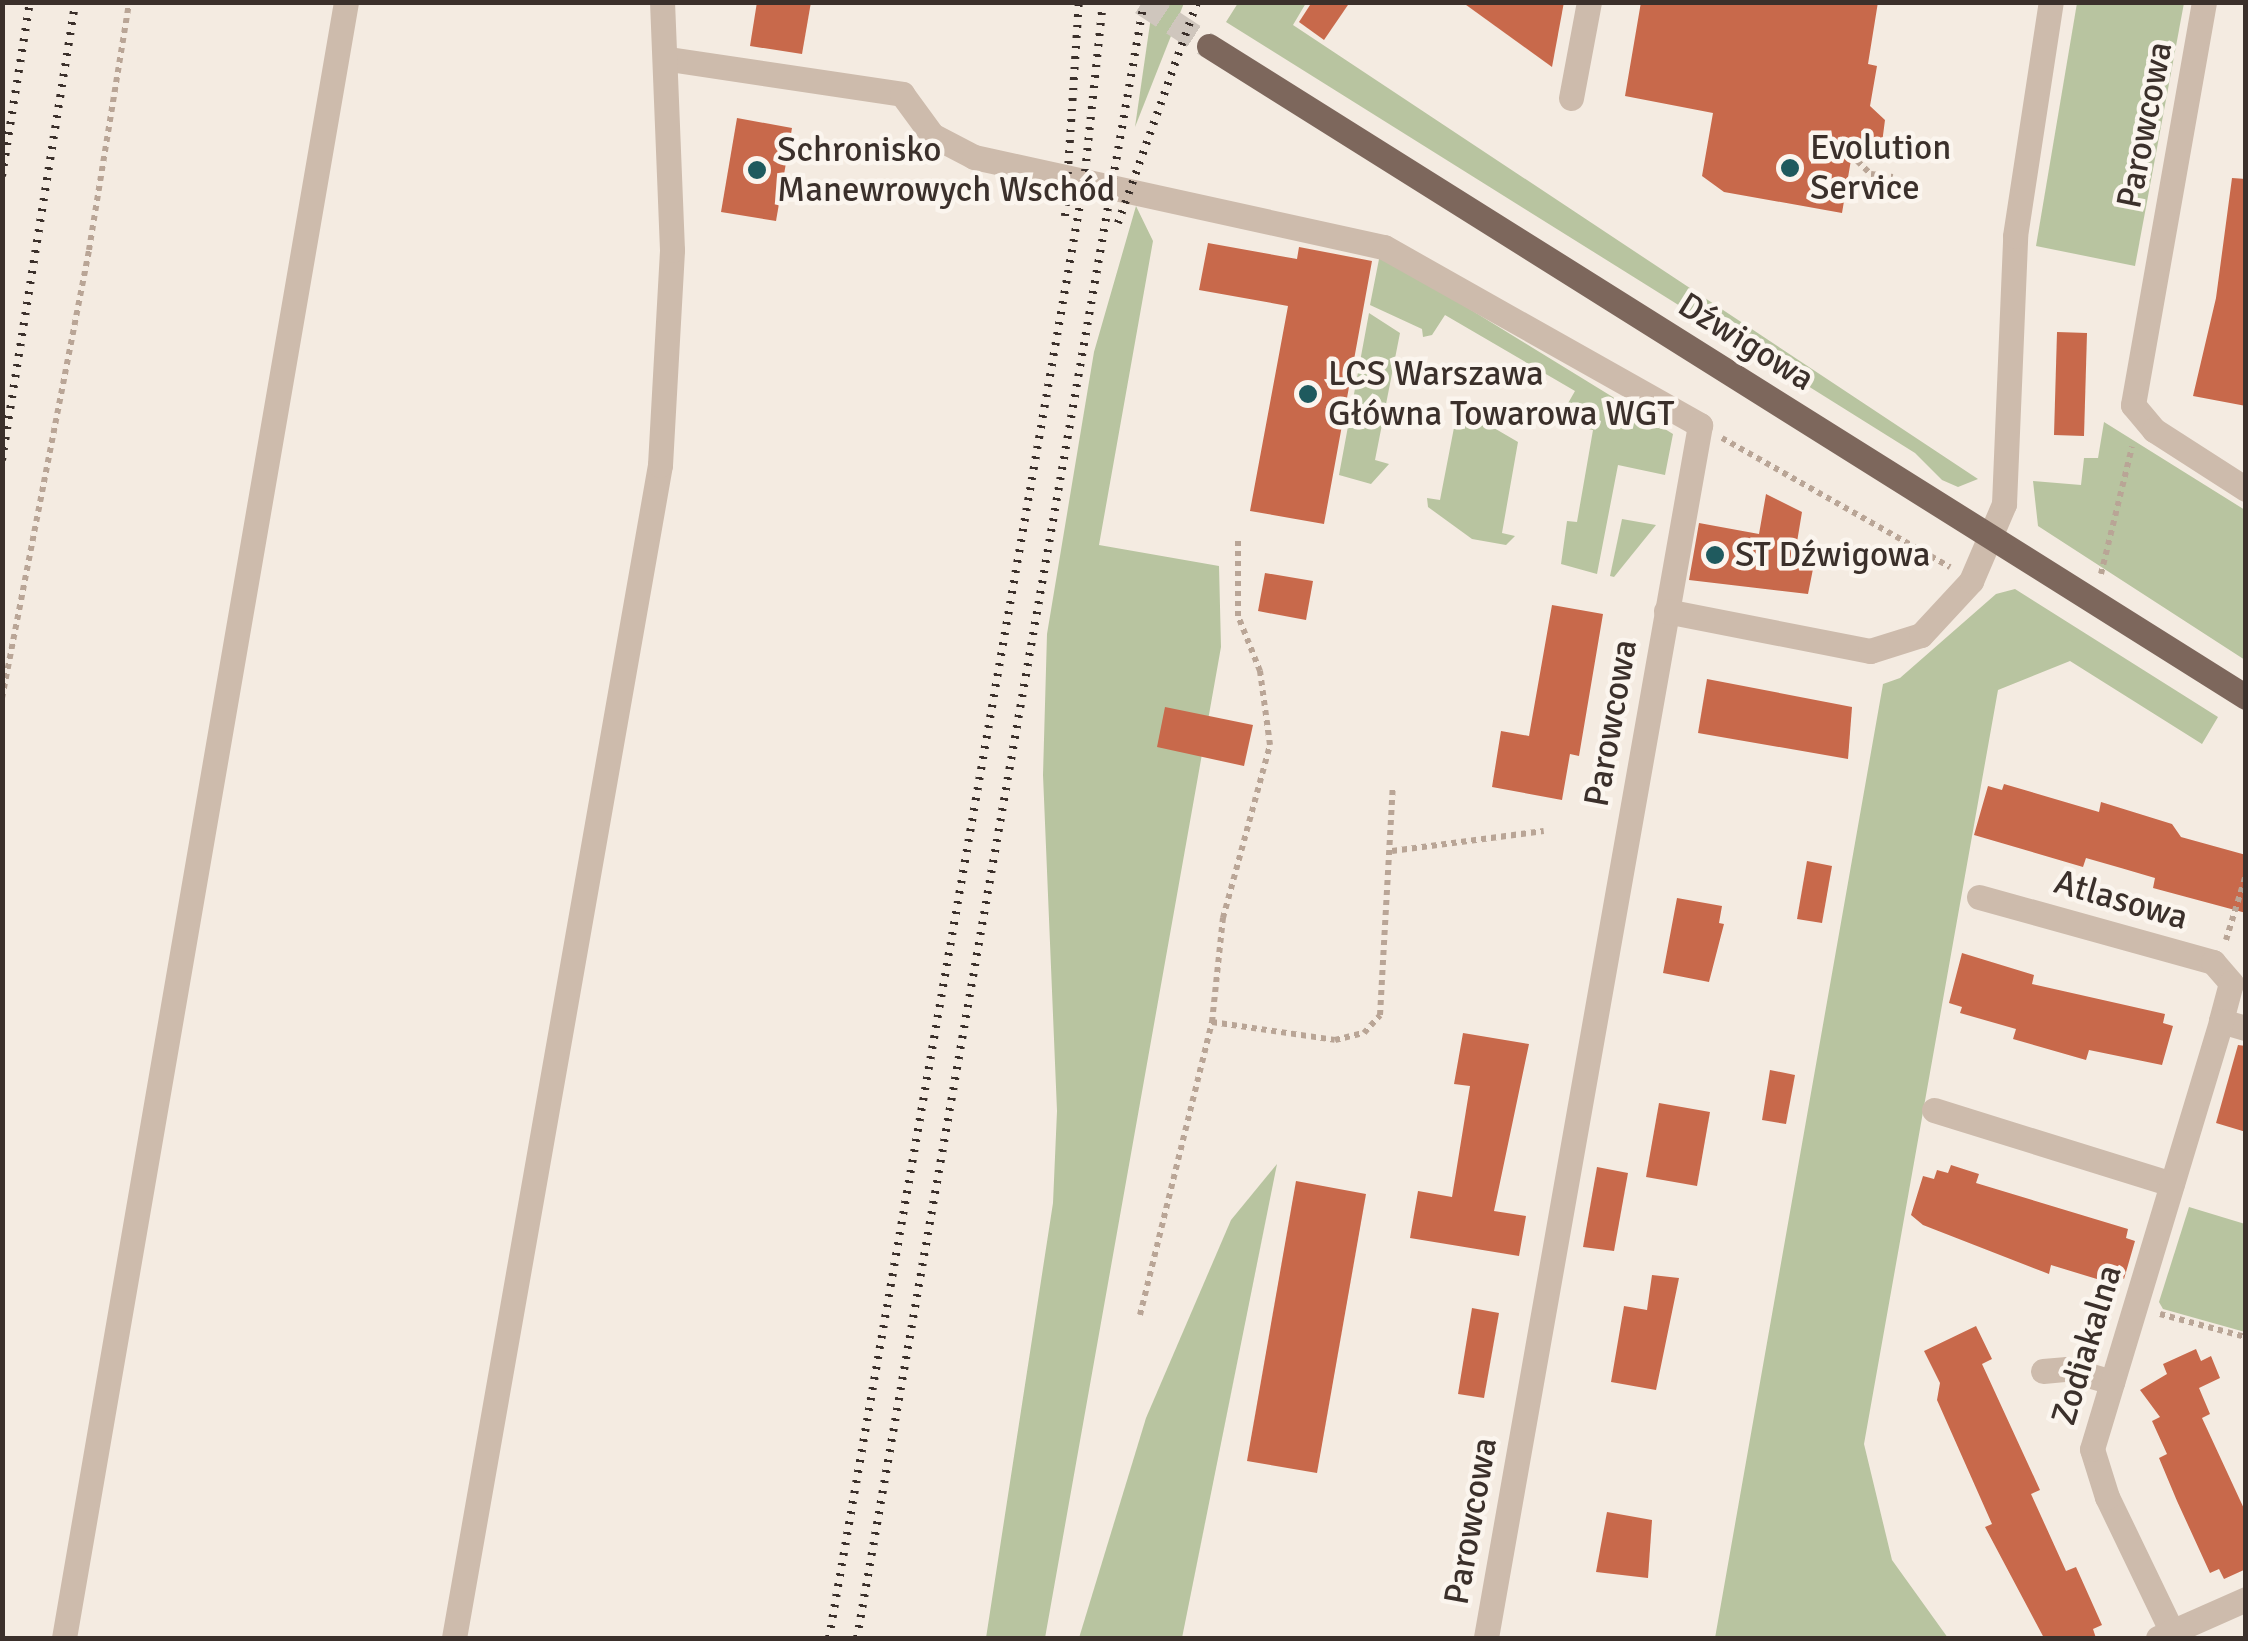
<!DOCTYPE html>
<meta charset="utf-8">
<style>
body{margin:0}
#map{position:relative;width:2248px;height:1641px;overflow:hidden;background:#f4ebe1;font-family:Signika,sans-serif}
div>[style]{position:absolute}
.green>*{inset:0;background:#b8c4a0}
.building>*{inset:0;background:#c8694b}
.major-tunnel>*{height:25px;margin-top:-12.5px;transform-origin:0;background:repeating-linear-gradient(90deg,#cfc6bd 0 25px,transparent 0 37px)}
.path>*{height:6px;margin-top:-3px;transform-origin:0;background:repeating-linear-gradient(90deg,#b9a596 0 5px,transparent 0 10px)}
.minor>*{height:25px;margin:-12.5px;padding:0 12.5px;transform-origin:12.5px;border-radius:12.5px;background:#cdbbac}
.major>*{height:25px;margin:-12.5px;padding:0 12.5px;transform-origin:12.5px;border-radius:12.5px;background:#7d675c}
.rail>*{height:8px;margin-top:-4px;transform-origin:0;background:repeating-linear-gradient(90deg,#3b302b 0 2.5px,transparent 0 10.5px)}
.dots>*{width:28px;height:28px;translate:-50% -50%;box-sizing:border-box;border:5px solid #fbf5ee;border-radius:50%}
span{translate:-50% -50%;white-space:nowrap;text-align:center;line-height:1.15;-webkit-text-stroke:9px #fbf5ee;paint-order:stroke}
.street-label{font-size:35px;color:#3b302b}
.poi-label{font-size:35px;color:#3b302b}
.left{translate:0 -50%;text-align:left}
.frame{position:absolute;inset:0;border:5px solid #3b302b;pointer-events:none}
</style>
<div id="map">
<div class="green">
<i style="clip-path:polygon(1153px 3px,1184px 3px,1135px 127px)"></i>
<i style="clip-path:polygon(1238px 3px,1306px 3px,1293px 25px,1978px 479px,1958px 487px,1942px 480px,1915px 453px,1226px 22px)"></i>
<i style="clip-path:polygon(2077px 3px,2184px 3px,2135px 266px,2036px 246px)"></i>
<i style="clip-path:polygon(1136px 206px,1153px 241px,1099px 545px,1219px 566px,1221px 647px,1045px 1638px,986px 1638px,1053px 1203px,1057px 1111px,1043px 775px,1047px 634px,1094px 352px)"></i>
<i style="clip-path:polygon(1380px 254px,1673px 434px,1665px 475px,1618px 465px,1597px 574px,1561px 564px,1567px 521px,1577px 522px,1593px 430px,1569px 425px,1563px 412px,1575px 391px,1445px 315px,1432px 335px,1423px 337px,1422px 329px,1370px 305px)"></i>
<i style="clip-path:polygon(1369px 313px,1400px 333px,1375px 460px,1389px 464px,1371px 484px,1339px 475px)"></i>
<i style="clip-path:polygon(1458px 407px,1518px 442px,1502px 533px,1515px 536px,1506px 545px,1472px 539px,1428px 507px,1427px 498px,1440px 500px)"></i>
<i style="clip-path:polygon(2104px 422px,2245px 510px,2245px 660px,2038px 526px,2033px 481px,2081px 485px,2084px 458px,2098px 458px)"></i>
<i style="clip-path:polygon(1622px 519px,1656px 525px,1614px 577px,1610px 576px)"></i>
<i style="clip-path:polygon(2015px 589px,2218px 717px,2202px 744px,2070px 661px,1998px 690px,1864px 1444px,1892px 1560px,1948px 1638px,1715px 1638px,1883px 684px,1900px 678px,1996px 594px)"></i>
<i style="clip-path:polygon(1277px 1164px,1182px 1638px,1079px 1638px,1146px 1418px,1231px 1220px)"></i>
<i style="clip-path:polygon(2189px 1207px,2245px 1224px,2245px 1332px,2163px 1309px,2159px 1302px)"></i>
</div>
<div class="building">
<i style="clip-path:polygon(757px 2px,811px 2px,802px 54px,750px 46px)"></i>
<i style="clip-path:polygon(1312px 2px,1350px 2px,1324px 40px,1299px 22px)"></i>
<i style="clip-path:polygon(1462px 2px,1564px 2px,1552px 67px)"></i>
<i style="clip-path:polygon(1641px 2px,1878px 2px,1868px 64px,1877px 66px,1870px 106px,1885px 120px,1882px 143px,1878px 159px,1852px 154px,1842px 213px,1724px 192px,1702px 176px,1713px 113px,1625px 96px)"></i>
<i style="clip-path:polygon(737px 118px,792px 128px,776px 221px,721px 212px)"></i>
<i style="clip-path:polygon(2232px 178px,2246px 179px,2246px 406px,2193px 396px,2216px 298px)"></i>
<i style="clip-path:polygon(1208px 243px,1297px 259px,1299px 247px,1372px 261px,1324px 524px,1250px 511px,1288px 306px,1199px 290px)"></i>
<i style="clip-path:polygon(2057px 332px,2087px 333px,2084px 436px,2054px 435px)"></i>
<i style="clip-path:polygon(1766px 494px,1802px 512px,1794px 560px,1814px 564px,1808px 594px,1689px 580px,1699px 523px,1759px 534px)"></i>
<i style="clip-path:polygon(1265px 573px,1313px 581px,1306px 620px,1258px 611px)"></i>
<i style="clip-path:polygon(1552px 605px,1603px 614px,1579px 756px,1570px 754px,1562px 800px,1492px 787px,1501px 731px,1529px 736px)"></i>
<i style="clip-path:polygon(1707px 679px,1852px 707px,1848px 759px,1698px 733px)"></i>
<i style="clip-path:polygon(1165px 707px,1253px 725px,1244px 766px,1157px 747px)"></i>
<i style="clip-path:polygon(2004px 784px,2099px 812px,2101px 802px,2172px 824px,2181px 837px,2246px 855px,2246px 913px,2153px 888px,2155px 878px,2121px 868px,2086px 858px,2083px 867px,1974px 835px,1988px 786px,2002px 790px)"></i>
<i style="clip-path:polygon(1807px 861px,1832px 866px,1822px 923px,1797px 919px)"></i>
<i style="clip-path:polygon(1677px 898px,1722px 906px,1719px 923px,1724px 924px,1709px 982px,1663px 973px)"></i>
<i style="clip-path:polygon(1962px 953px,2034px 975px,2032px 984px,2165px 1014px,2163px 1023px,2173px 1026px,2162px 1065px,2089px 1050px,2086px 1060px,2013px 1039px,2016px 1029px,1960px 1013px,1962px 1007px,1949px 1003px)"></i>
<i style="clip-path:polygon(1463px 1033px,1529px 1044px,1494px 1211px,1526px 1216px,1519px 1256px,1410px 1238px,1418px 1191px,1452px 1197px,1470px 1086px,1454px 1084px)"></i>
<i style="clip-path:polygon(2238px 1045px,2246px 1046px,2246px 1132px,2216px 1123px)"></i>
<i style="clip-path:polygon(1770px 1070px,1795px 1075px,1786px 1124px,1762px 1120px)"></i>
<i style="clip-path:polygon(1659px 1103px,1710px 1112px,1697px 1186px,1646px 1177px)"></i>
<i style="clip-path:polygon(1951px 1165px,1979px 1174px,1976px 1183px,2128px 1229px,2126px 1238px,2135px 1241px,2124px 1279px,2112px 1276px,2110px 1283px,2051px 1265px,2049px 1274px,1923px 1225px,1911px 1215px,1923px 1176px,1934px 1179px,1937px 1170px,1948px 1173px)"></i>
<i style="clip-path:polygon(1597px 1167px,1628px 1173px,1614px 1251px,1583px 1247px)"></i>
<i style="clip-path:polygon(1296px 1181px,1366px 1194px,1317px 1473px,1247px 1461px)"></i>
<i style="clip-path:polygon(1652px 1275px,1679px 1278px,1656px 1390px,1611px 1382px,1624px 1306px,1647px 1310px)"></i>
<i style="clip-path:polygon(1472px 1308px,1499px 1313px,1484px 1398px,1458px 1394px)"></i>
<i style="clip-path:polygon(1976px 1326px,1992px 1359px,1982px 1364px,2040px 1490px,2031px 1494px,2066px 1571px,2076px 1567px,2102px 1625px,2093px 1629px,2096px 1638px,2044px 1638px,1985px 1527px,1992px 1524px,1937px 1400px,1940px 1383px,1924px 1351px)"></i>
<i style="clip-path:polygon(2196px 1349px,2201px 1361px,2211px 1356px,2220px 1378px,2199px 1388px,2210px 1414px,2202px 1418px,2246px 1513px,2246px 1569px,2224px 1579px,2219px 1569px,2210px 1573px,2177px 1501px,2159px 1458px,2167px 1454px,2152px 1421px,2160px 1417px,2140px 1390px,2167px 1374px,2163px 1364px)"></i>
<i style="clip-path:polygon(1607px 1512px,1652px 1520px,1648px 1578px,1596px 1572px)"></i>
</div>
<div class="major-tunnel">
<i style="left:1142px;top:2px;width:80px;rotate:33.3deg"></i>
</div>
<div class="path">
<i style="left:1850px;top:154px;width:29px;rotate:44deg"></i>
<i style="left:1871px;top:174px;width:22px;rotate:8deg"></i>
<i style="left:1722px;top:438px;width:262px;rotate:29.5deg"></i>
<i style="left:2101px;top:574px;width:131px;rotate:-76.3deg"></i>
<i style="left:2px;top:698px;width:456px;rotate:-79deg"></i>
<i style="left:89px;top:250px;width:251px;rotate:-80.8deg"></i>
<i style="left:1392px;top:851px;width:153px;rotate:-7.5deg"></i>
<i style="left:2226px;top:940px;width:68px;rotate:-72.9deg"></i>
<i style="left:1212px;top:1022px;width:124px;rotate:8.3deg"></i>
<i style="left:1335px;top:1040px;width:30px;rotate:-14deg"></i>
<i style="left:1364px;top:1033px;width:24px;rotate:-48deg"></i>
<i style="left:1380px;top:1015px;width:229px;rotate:-86.8deg"></i>
<i style="left:2160px;top:1314px;width:89px;rotate:15deg"></i>
<i style="left:1140px;top:1315px;width:302px;rotate:-76.2deg"></i>
<i style="left:1212px;top:1022px;width:105px;rotate:-84deg"></i>
<i style="left:1223px;top:918px;width:179px;rotate:-74.8deg"></i>
<i style="left:1270px;top:745px;width:75px;rotate:-97.7deg"></i>
<i style="left:1260px;top:671px;width:59px;rotate:-111.8deg"></i>
<i style="left:1238px;top:616px;width:80px;rotate:-90deg"></i>
</div>
<div class="minor">
<i style="left:2204px;top:2px;width:409px;rotate:100deg"></i>
<i style="left:2133px;top:405px;width:33px;rotate:50deg"></i>
<i style="left:2154px;top:430px;width:109px;rotate:32.7deg"></i>
<i style="left:669px;top:59px;width:236px;rotate:8.5deg"></i>
<i style="left:902px;top:94px;width:51px;rotate:53.8deg"></i>
<i style="left:932px;top:135px;width:47px;rotate:27.6deg"></i>
<i style="left:974px;top:157px;width:420px;rotate:12.4deg"></i>
<i style="left:1384px;top:247px;width:363px;rotate:29.4deg"></i>
<i style="left:1700px;top:425px;width:1232px;rotate:100.01deg"></i>
<i style="left:1571px;top:98px;width:98px;rotate:-79.4deg"></i>
<i style="left:1666px;top:611px;width:208px;rotate:11.1deg"></i>
<i style="left:1870px;top:651px;width:53px;rotate:-17.4deg"></i>
<i style="left:1921px;top:635px;width:74px;rotate:-47.2deg"></i>
<i style="left:1971px;top:581px;width:84px;rotate:-66.8deg"></i>
<i style="left:2004px;top:504px;width:268px;rotate:-87.6deg"></i>
<i style="left:2015px;top:236px;width:237px;rotate:-81.3deg"></i>
<i style="left:1979px;top:897px;width:243px;rotate:15.5deg"></i>
<i style="left:2213px;top:962px;width:28px;rotate:49deg"></i>
<i style="left:2231px;top:983px;width:39px;rotate:105deg"></i>
<i style="left:2221px;top:1021px;width:26px;rotate:16deg"></i>
<i style="left:1934px;top:1110px;width:249px;rotate:17.3deg"></i>
<i style="left:2043px;top:1371px;width:24px;rotate:-5deg"></i>
<i style="left:2067px;top:1369px;width:47px;rotate:16.1deg"></i>
<i style="left:2172px;top:1632px;width:150px;rotate:-115.7deg"></i>
<i style="left:2107px;top:1497px;width:50px;rotate:-107.4deg"></i>
<i style="left:2092px;top:1449px;width:447px;rotate:-73.2deg"></i>
<i style="left:64px;top:1638px;width:1660px;rotate:-80.22deg"></i>
<i style="left:454px;top:1638px;width:1191px;rotate:-80.04deg"></i>
<i style="left:660px;top:465px;width:215px;rotate:-86.8deg"></i>
<i style="left:672px;top:250px;width:248px;rotate:-92.3deg"></i>
<i style="left:2158px;top:1638px;width:96px;rotate:-23.9deg"></i>
</div>
<div class="major">
<i style="left:1209px;top:46px;width:1224px;rotate:32.12deg"></i>
</div>
<div class="rail">
<i style="left:2px;top:176px;width:176px;rotate:-80.9deg"></i>
<i style="left:1065px;top:216px;width:214px;rotate:-86.3deg"></i>
<i style="left:1118px;top:223px;width:235px;rotate:-70.3deg"></i>
<i style="left:2px;top:460px;width:464px;rotate:-80.9deg"></i>
<i style="left:829px;top:1638px;width:1478px;rotate:-80.07deg"></i>
<i style="left:1084px;top:182px;width:181px;rotate:-84deg"></i>
<i style="left:857px;top:1638px;width:1661px;rotate:-80.05deg"></i>
</div>
<div class="dots">
<i style="left:1790px;top:168px;background:#1f5a5e"></i>
<i style="left:757px;top:170px;background:#1f5a5e"></i>
<i style="left:1308px;top:394px;background:#1f5a5e"></i>
<i style="left:1715px;top:555px;background:#1f5a5e"></i>
</div>
<div class="street-label">
<span style="left:2145px;top:125px;rotate:-79deg">Parowcowa</span>
<span style="left:1746px;top:342px;rotate:32deg">Dźwigowa</span>
<span style="left:1611px;top:723px;rotate:-80deg">Parowcowa</span>
<span style="left:2121px;top:900px;rotate:16deg">Atlasowa</span>
<span style="left:2087px;top:1345px;rotate:-73deg">Zodiakalna</span>
<span style="left:1471px;top:1521px;rotate:-80deg">Parowcowa</span>
</div>
<div class="poi-label">
<span class="left" style="left:1810px;top:168px">Evolution<br>Service</span>
<span class="left" style="left:777px;top:170px">Schronisko<br>Manewrowych Wschód</span>
<span class="left" style="left:1328px;top:394px">LCS Warszawa<br>Główna Towarowa WGT</span>
<span class="left" style="left:1735px;top:555px">ST Dźwigowa</span>
</div>
<div class="frame"></div>
</div>
